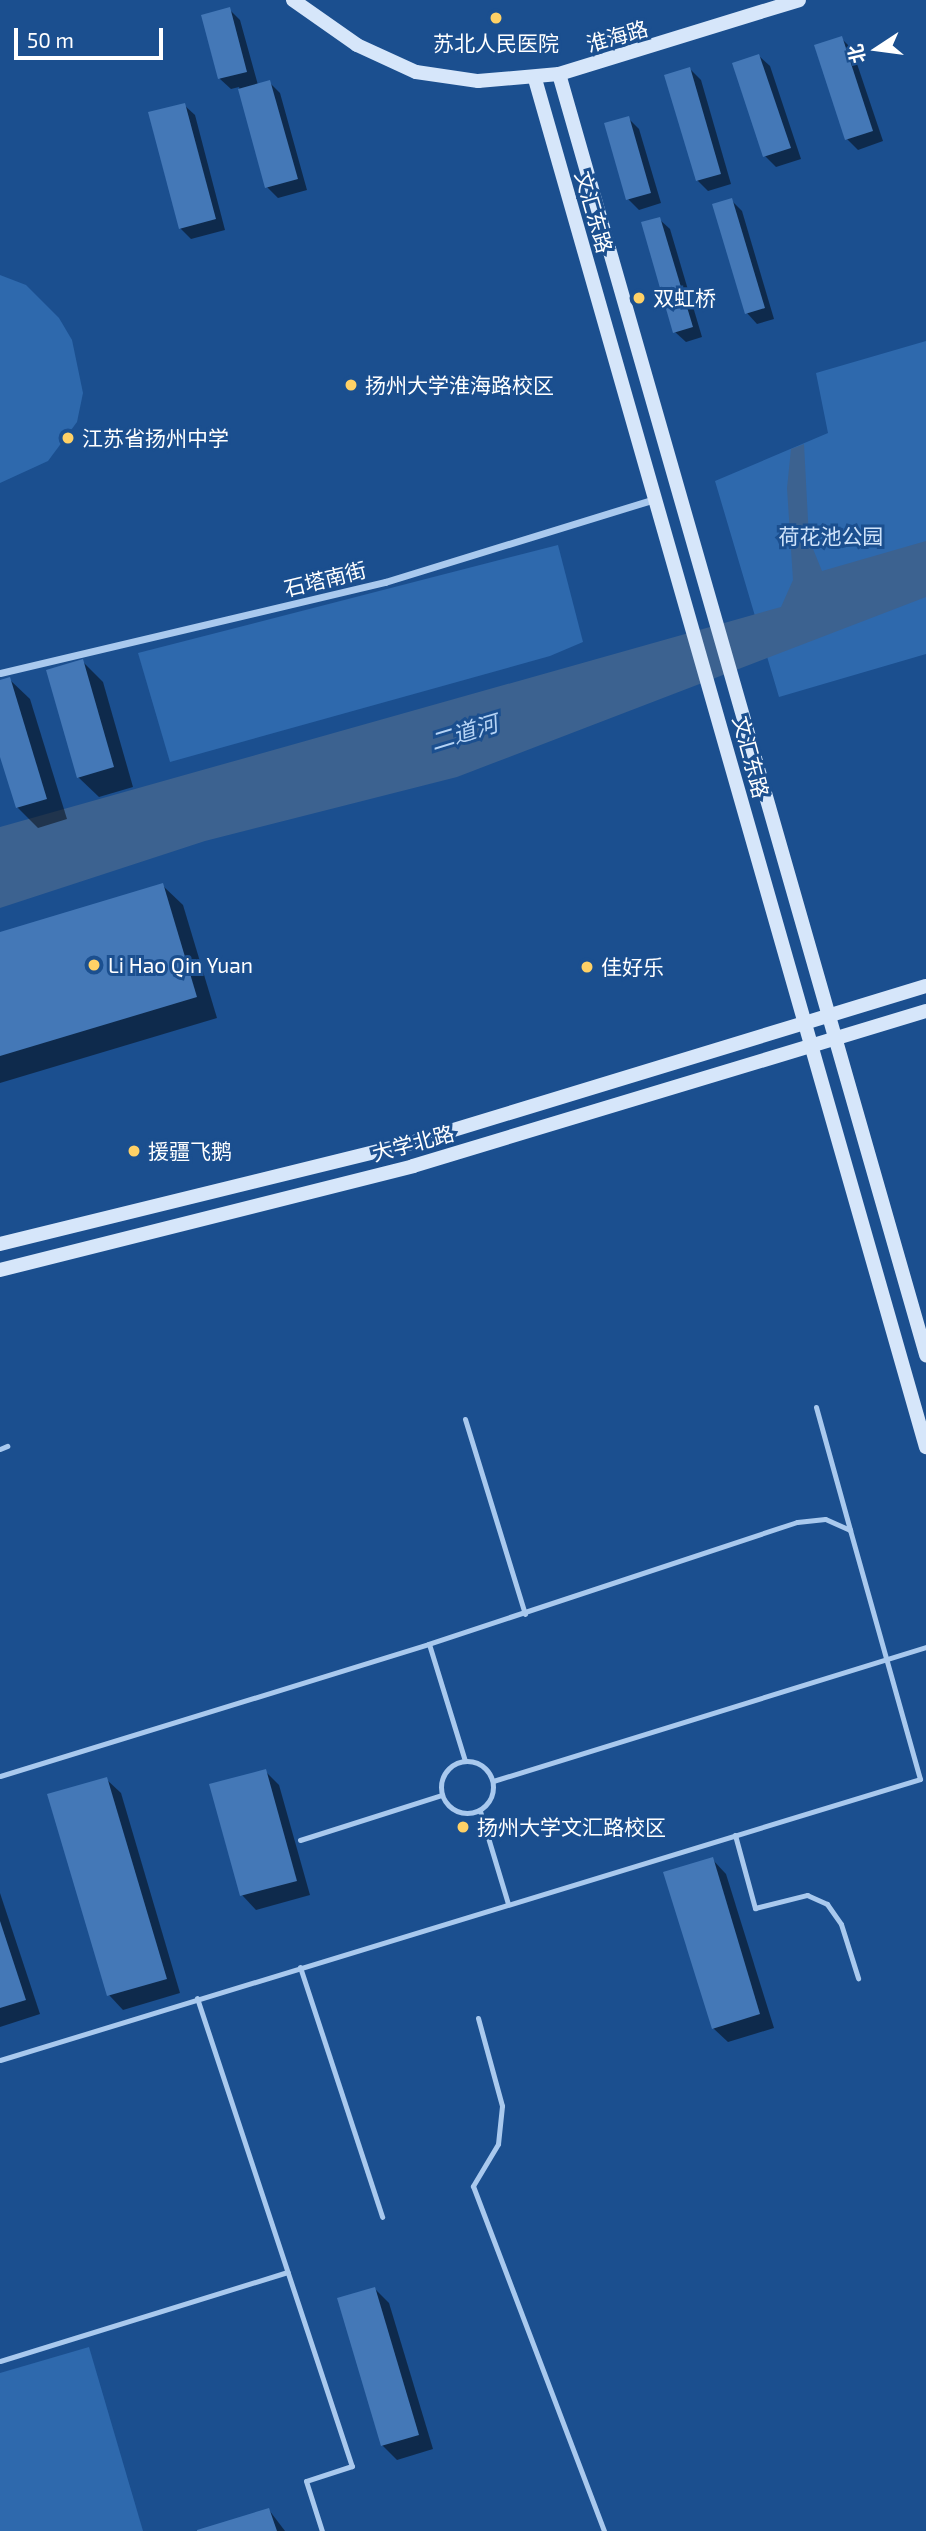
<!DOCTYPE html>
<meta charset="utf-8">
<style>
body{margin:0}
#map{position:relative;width:926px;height:2531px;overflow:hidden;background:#1b4f8f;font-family:"Exo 2","Noto Sans SC",sans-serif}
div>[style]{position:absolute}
.green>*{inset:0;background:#2e69ad}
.water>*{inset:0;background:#3c6290}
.shadow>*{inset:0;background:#0007}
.building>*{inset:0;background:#4478b7}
.lane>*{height:5px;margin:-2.5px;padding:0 2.5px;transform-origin:2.5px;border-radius:2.5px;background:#a9c9ee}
.lane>.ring{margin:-2.5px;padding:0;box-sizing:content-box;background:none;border:5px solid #a9c9ee;border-radius:50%}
.street>*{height:7px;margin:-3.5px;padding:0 3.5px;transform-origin:3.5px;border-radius:3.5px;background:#a9c9ee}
.secondary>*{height:14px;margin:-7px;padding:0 7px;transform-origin:7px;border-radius:7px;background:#d6e6fa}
.dots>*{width:19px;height:19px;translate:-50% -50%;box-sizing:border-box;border:4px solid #1b4f8f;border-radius:50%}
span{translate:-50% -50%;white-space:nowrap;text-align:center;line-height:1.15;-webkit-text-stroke:6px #1b4f8f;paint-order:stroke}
.street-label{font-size:21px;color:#fff}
.poi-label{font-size:21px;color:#fff}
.left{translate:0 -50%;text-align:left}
.park-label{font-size:21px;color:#cfe3fa}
.water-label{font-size:23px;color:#b5d3f5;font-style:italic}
.north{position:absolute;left:842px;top:14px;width:70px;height:70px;-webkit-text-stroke:5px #1b4f8f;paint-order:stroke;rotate:257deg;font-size:19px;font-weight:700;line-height:28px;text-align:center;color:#fff}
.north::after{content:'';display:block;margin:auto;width:24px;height:32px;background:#fff;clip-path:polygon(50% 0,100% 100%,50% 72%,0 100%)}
.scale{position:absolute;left:14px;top:28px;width:149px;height:32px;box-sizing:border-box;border:4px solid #fff;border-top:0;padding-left:9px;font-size:21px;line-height:24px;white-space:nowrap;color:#fff;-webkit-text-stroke:5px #1b4f8f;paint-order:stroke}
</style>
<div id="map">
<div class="green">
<i style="clip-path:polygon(0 275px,26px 285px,59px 318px,72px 340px,83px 393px,77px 422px,48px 461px,0 483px)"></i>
<i style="clip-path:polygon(926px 341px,926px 654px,779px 697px,715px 481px,828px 433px,816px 373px)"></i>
<i style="clip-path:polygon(558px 545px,583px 642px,550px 656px,170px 762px,138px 653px)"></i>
<i style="clip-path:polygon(89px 2347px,143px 2531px,0 2531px,0 2373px)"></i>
</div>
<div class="water">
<i style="clip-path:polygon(804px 444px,809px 539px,822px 571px,926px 541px,926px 597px,457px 777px,205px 841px,0 908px,0 827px,781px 607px,793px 580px,787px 488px,791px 449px)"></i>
</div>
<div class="shadow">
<i style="clip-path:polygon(229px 9px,240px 20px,258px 85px,269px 82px,280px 93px,307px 190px,278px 198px,267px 187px,239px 87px,231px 89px,220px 79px,203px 16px)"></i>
<i style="clip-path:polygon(841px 38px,852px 49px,883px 141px,858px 150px,847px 139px)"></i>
<i style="clip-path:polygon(759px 56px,770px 66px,801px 159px,776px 167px,765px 156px)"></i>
<i style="clip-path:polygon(690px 69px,701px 80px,731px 184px,708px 191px,697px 180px)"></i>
<i style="clip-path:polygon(184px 105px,195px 115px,225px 230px,191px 239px,180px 228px)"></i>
<i style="clip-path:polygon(628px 118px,639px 129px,661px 203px,639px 210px,628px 199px)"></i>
<i style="clip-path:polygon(731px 200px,742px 211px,774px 319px,757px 324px,747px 313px)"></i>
<i style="clip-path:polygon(659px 219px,670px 229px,702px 337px,686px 342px,675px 332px)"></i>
<i style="clip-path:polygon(82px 661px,103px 682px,133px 787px,99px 797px,78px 777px)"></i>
<i style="clip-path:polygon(9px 679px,30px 699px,67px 819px,38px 828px,17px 807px,0 751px,0 681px)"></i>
<i style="clip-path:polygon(162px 885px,183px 905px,217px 1018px,0 1083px,0 934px)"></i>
<i style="clip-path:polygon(265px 1771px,279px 1785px,310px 1895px,256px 1910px,242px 1895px)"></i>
<i style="clip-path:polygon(106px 1779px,121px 1793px,180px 1993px,123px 2010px,109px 1995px)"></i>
<i style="clip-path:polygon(712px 1859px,726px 1874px,774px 2028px,728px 2042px,713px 2028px)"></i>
<i style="clip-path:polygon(0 1893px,40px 2014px,0 2027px)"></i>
<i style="clip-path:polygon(375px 2289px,389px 2303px,433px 2449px,397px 2460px,382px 2445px)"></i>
<i style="clip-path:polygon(269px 2510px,285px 2531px,201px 2531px)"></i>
</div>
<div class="building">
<i style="clip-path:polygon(230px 7px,247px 72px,218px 79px,201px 15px)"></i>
<i style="clip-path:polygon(842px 36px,873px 131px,845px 140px,814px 45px)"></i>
<i style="clip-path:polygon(759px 54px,791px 148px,763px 157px,732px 63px)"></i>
<i style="clip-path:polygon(690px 67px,721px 174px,696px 181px,664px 75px)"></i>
<i style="clip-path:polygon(270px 80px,298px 179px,265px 188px,238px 89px)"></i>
<i style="clip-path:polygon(185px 103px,216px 219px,179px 229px,148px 112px)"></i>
<i style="clip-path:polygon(629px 116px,651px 193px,626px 200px,604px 123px)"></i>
<i style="clip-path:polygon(732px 198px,765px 308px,745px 314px,712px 204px)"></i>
<i style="clip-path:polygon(660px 217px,693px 327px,673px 333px,641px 222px)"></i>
<i style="clip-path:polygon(83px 659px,114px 767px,77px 778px,46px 670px)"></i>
<i style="clip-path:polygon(10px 677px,47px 799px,16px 808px,0 757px,0 680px)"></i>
<i style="clip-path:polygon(163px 883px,197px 997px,0 1056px,0 932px)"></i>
<i style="clip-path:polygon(266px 1769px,297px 1881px,240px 1896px,209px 1784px)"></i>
<i style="clip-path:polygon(107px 1777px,167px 1979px,107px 1996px,47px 1794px)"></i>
<i style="clip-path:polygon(713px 1857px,760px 2014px,712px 2029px,663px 1872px)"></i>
<i style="clip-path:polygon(0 1921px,26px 2000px,0 2008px)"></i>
<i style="clip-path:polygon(375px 2287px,419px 2435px,381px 2446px,337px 2298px)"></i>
<i style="clip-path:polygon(269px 2508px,277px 2531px,197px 2531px,197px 2530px)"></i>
</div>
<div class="lane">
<i style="left:816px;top:1407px;width:128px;rotate:74.5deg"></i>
<i style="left:465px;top:1419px;width:204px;rotate:72.9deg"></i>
<i style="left:0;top:1449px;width:8px;rotate:-23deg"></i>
<i class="ring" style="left:441px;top:1761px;width:47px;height:47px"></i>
<i style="left:0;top:1776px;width:449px;rotate:-17.1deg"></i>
<i style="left:493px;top:1781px;width:453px;rotate:-17.2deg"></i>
<i style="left:480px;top:1811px;width:97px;rotate:73.2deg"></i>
<i style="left:735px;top:1835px;width:76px;rotate:74.7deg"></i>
<i style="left:755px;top:1908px;width:54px;rotate:-14deg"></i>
<i style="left:807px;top:1895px;width:22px;rotate:24deg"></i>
<i style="left:827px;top:1904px;width:24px;rotate:55deg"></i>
<i style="left:841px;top:1924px;width:57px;rotate:72.5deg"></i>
<i style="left:300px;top:1840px;width:149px;rotate:-17.6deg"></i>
<i style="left:300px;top:1967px;width:263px;rotate:71.8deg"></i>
<i style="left:197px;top:1998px;width:493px;rotate:71.7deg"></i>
<i style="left:352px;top:2466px;width:48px;rotate:161.9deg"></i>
<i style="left:306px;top:2481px;width:52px;rotate:72.3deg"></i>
<i style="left:478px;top:2018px;width:91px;rotate:74.7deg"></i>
<i style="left:502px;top:2106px;width:38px;rotate:96deg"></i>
<i style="left:498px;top:2144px;width:49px;rotate:120.8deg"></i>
<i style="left:473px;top:2186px;width:369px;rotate:69.2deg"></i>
<i style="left:0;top:2060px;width:962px;rotate:-16.98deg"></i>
<i style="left:920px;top:1779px;width:259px;rotate:-105.7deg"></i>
<i style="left:850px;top:1530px;width:27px;rotate:-156deg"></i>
<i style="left:825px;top:1519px;width:28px;rotate:174deg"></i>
<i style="left:797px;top:1522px;width:388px;rotate:161.7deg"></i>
<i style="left:429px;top:1644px;width:122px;rotate:72.9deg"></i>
<i style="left:0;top:2361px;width:301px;rotate:-17.2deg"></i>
</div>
<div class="street">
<i style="left:0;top:673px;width:396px;rotate:-13.3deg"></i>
<i style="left:385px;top:582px;width:282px;rotate:-17.1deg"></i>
</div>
<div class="secondary">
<i style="left:293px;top:0;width:78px;rotate:35.1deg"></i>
<i style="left:357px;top:45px;width:65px;rotate:24.6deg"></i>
<i style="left:416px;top:72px;width:63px;rotate:8.3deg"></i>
<i style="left:478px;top:81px;width:81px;rotate:-4.9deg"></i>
<i style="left:559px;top:74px;width:251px;rotate:-17.1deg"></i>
<i style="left:559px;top:74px;width:1333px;rotate:74.01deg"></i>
<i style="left:535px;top:79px;width:1423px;rotate:74.05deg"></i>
<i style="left:0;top:1244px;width:426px;rotate:-13.8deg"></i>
<i style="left:414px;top:1142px;width:535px;rotate:-16.95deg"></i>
<i style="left:0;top:1270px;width:426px;rotate:-14.1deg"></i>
<i style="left:413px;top:1166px;width:536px;rotate:-16.81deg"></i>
</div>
<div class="dots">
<i style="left:496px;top:18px;background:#ffd166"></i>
<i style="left:639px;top:298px;background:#ffd166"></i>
<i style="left:351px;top:385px;background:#ffd166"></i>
<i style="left:68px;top:438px;background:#ffd166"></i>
<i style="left:94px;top:965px;background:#ffd166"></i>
<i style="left:587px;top:967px;background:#ffd166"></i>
<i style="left:134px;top:1151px;background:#ffd166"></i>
<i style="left:463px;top:1827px;background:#ffd166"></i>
</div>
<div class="street-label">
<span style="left:617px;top:36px;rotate:-16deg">淮海路</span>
<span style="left:594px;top:212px;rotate:74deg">文汇东路</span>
<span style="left:325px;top:579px;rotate:-14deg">石塔南街</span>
<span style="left:751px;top:757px;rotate:75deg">文汇东路</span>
<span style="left:413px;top:1143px;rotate:-15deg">大学北路</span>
</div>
<div class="poi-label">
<span style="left:496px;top:43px">苏北人民医院</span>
<span class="left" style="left:653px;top:298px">双虹桥</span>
<span class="left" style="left:365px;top:385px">扬州大学淮海路校区</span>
<span class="left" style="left:82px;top:438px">江苏省扬州中学</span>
<span class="left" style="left:108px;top:965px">Li Hao Qin Yuan</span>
<span class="left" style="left:601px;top:967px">佳好乐</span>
<span class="left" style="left:148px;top:1151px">援疆飞鹅</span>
<span class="left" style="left:477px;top:1827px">扬州大学文汇路校区</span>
</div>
<div class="park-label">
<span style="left:831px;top:536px">荷花池公园</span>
</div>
<div class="water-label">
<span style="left:464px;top:732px;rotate:-17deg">二道河</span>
</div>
<div class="north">北</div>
<div class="scale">50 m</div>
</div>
